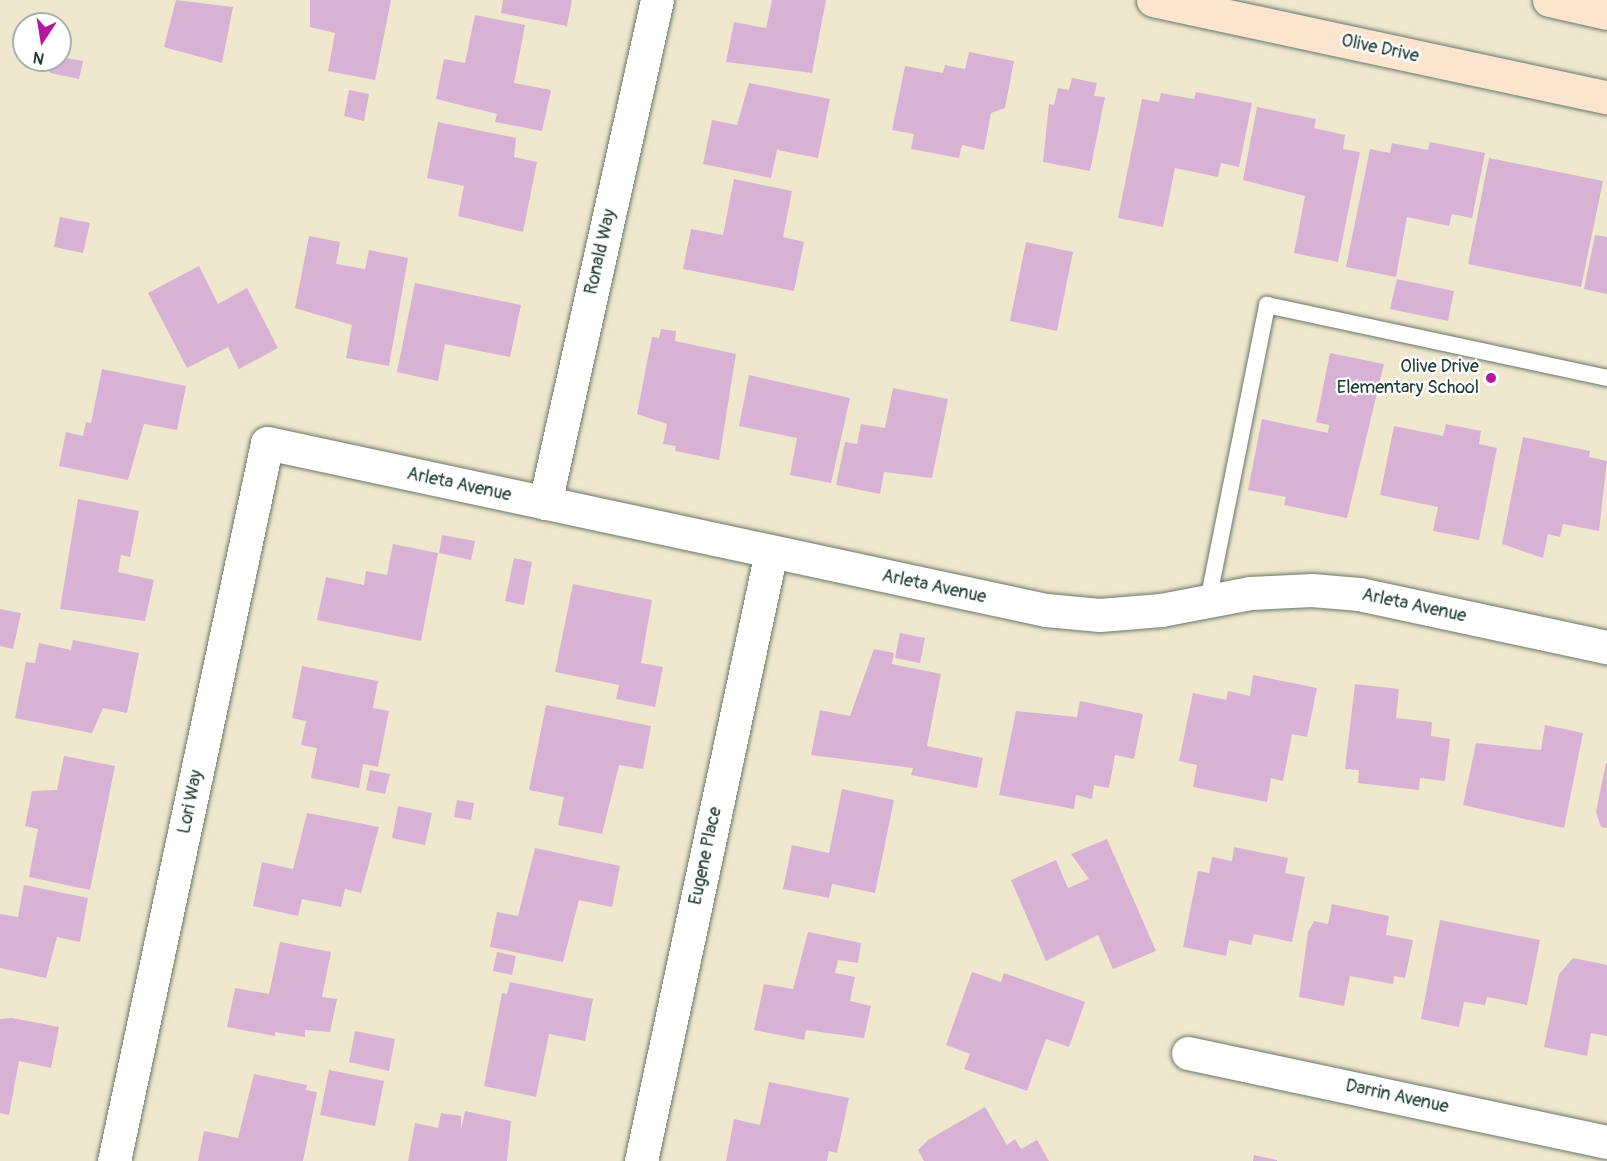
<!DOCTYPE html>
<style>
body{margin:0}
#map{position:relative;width:1607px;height:1161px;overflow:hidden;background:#f0e8ce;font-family:Pangolin,sans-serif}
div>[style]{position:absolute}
.building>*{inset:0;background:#d8b2d4}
.roads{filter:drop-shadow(0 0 2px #68796a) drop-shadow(0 0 2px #68796a)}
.service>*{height:16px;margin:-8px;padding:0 8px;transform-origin:8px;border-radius:8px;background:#fff}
.minor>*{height:33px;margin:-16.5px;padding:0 16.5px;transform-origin:16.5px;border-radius:16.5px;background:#fff}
.secondary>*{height:33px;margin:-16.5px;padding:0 16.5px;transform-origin:16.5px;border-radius:16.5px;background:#fce5cf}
.dots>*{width:16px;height:16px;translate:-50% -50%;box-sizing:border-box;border:3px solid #fff;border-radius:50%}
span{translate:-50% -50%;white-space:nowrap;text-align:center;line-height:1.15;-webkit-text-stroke:4.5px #fff;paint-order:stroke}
.street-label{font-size:18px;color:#1f3d34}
.poi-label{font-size:18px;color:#1f3d34}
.right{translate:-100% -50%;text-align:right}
.north{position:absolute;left:12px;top:12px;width:60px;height:60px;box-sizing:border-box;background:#fff;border:2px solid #a5b1ae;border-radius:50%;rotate:192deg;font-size:16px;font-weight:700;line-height:24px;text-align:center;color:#1f3d34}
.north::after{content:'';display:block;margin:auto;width:21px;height:27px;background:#b5179e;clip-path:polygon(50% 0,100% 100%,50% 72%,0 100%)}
</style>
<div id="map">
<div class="building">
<i style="clip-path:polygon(176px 0,233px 7px,222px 63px,164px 47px)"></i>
<i style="clip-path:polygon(310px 0,391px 0,375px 80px,328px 71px,335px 33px,310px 27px)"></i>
<i style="clip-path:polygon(503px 0,572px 0,567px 26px,501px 13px)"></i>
<i style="clip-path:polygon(772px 0,826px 0,812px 73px,726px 62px,734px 22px,766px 28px)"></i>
<i style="clip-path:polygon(475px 15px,525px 25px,514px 83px,551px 90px,542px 131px,495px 122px,497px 114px,436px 99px,444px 59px,465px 63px)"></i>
<i style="clip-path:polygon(969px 52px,1014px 61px,1005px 108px,991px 113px,984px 150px,962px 145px,959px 158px,911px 149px,914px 134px,892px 130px,905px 66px,943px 73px,945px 65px,965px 69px)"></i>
<i style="clip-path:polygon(60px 57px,83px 61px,79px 79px,50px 73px,52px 60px)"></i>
<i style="clip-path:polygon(1072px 78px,1097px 83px,1094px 96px,1105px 97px,1090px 171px,1043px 162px,1049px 104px,1054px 105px,1058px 88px,1069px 90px)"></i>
<i style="clip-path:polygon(749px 83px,830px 99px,818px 158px,777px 150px,771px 178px,703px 164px,712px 120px,737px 125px)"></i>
<i style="clip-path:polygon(349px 90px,369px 94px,364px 121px,344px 116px)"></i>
<i style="clip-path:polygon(1196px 92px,1252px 103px,1239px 167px,1221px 163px,1218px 177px,1175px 168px,1163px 227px,1118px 218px,1142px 99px,1159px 102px,1161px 93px,1194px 99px)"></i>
<i style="clip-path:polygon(1257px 107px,1316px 119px,1314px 128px,1345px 135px,1343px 149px,1360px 152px,1338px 262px,1294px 253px,1305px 196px,1243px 180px)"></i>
<i style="clip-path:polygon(438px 122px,516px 138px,514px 157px,537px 162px,523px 232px,458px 216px,464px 186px,427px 178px)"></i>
<i style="clip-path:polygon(1430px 142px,1485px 153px,1472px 218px,1452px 214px,1449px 226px,1407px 217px,1396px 277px,1346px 267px,1370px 149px,1390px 153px,1392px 143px,1428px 150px)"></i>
<i style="clip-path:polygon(1489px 158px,1603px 181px,1581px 287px,1468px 264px)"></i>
<i style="clip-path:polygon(734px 179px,792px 191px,783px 237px,804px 242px,794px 291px,683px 269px,691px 229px,723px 235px)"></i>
<i style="clip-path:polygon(60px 217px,90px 223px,83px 253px,54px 247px)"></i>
<i style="clip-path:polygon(1595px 235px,1607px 237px,1607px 294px,1584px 289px)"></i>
<i style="clip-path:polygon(309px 236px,340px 242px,336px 264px,365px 269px,369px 250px,408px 258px,389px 366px,346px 358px,352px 325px,295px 308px)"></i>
<i style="clip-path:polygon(1026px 242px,1073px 252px,1057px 331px,1010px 321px)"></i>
<i style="clip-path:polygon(199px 266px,218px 304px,247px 288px,278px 348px,239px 369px,228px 347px,187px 368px,148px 293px)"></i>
<i style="clip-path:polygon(1397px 279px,1454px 291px,1448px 321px,1390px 309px)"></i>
<i style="clip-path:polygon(415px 283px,521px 305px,510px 357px,445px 344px,438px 381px,397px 372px)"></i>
<i style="clip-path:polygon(661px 329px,676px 331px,675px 341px,736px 354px,719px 460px,675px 451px,676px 446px,663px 444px,667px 424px,637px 414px,652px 337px,659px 338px)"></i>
<i style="clip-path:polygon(1330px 353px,1384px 364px,1347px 518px,1284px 505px,1286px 497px,1248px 490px,1262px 419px,1328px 433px,1329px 425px,1316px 422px)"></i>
<i style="clip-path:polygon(102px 369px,186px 386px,177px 430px,144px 424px,128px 480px,59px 466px,66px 432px,83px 436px,86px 422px,91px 423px)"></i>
<i style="clip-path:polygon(749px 375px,850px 398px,831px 483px,790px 475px,797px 438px,739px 426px)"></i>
<i style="clip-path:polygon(893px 388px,948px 399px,932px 478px,884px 472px,880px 494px,836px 485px,845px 442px,857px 444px,861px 424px,885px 428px)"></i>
<i style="clip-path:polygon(1446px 424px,1481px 431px,1479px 444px,1497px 448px,1479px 540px,1433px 531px,1438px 507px,1380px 495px,1394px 426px,1443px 436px)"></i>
<i style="clip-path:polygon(1523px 437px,1590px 451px,1589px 457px,1607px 461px,1599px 531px,1563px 524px,1560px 537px,1548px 534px,1543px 558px,1502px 544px)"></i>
<i style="clip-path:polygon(78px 499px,139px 511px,130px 557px,121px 555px,118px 572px,154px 580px,145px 621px,60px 609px)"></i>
<i style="clip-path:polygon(442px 535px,475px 541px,471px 560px,439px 553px)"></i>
<i style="clip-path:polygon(393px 544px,438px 553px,421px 641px,317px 620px,326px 577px,364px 585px,366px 571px,387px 575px)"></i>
<i style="clip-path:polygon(514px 558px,532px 562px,524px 605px,505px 601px)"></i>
<i style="clip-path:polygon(573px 584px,652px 600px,641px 663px,663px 667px,655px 707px,616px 699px,619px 685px,555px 672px)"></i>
<i style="clip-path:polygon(0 609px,21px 613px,13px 649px,0 646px)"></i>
<i style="clip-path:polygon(900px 633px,925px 638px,920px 663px,895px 658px)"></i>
<i style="clip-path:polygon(73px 640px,139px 653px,127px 713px,103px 708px,92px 733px,15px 718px,26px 662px,35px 663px,39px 643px,71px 650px)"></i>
<i style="clip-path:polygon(874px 649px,894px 653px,892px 664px,941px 674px,927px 746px,983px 758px,977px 788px,911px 775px,913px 768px,811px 755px,820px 710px,850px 716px)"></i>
<i style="clip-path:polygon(302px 666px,378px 681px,373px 708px,389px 711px,378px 767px,363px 764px,359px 788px,311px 778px,317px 748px,301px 745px,306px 721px,292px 718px)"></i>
<i style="clip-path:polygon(1253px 675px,1317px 688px,1307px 737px,1292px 734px,1283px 781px,1271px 778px,1267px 802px,1193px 787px,1197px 765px,1179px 761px,1193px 693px,1226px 700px,1228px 691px,1250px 696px)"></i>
<i style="clip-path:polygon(1355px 684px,1399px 689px,1396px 718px,1432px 722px,1431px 736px,1450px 739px,1445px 781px,1420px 778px,1419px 790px,1358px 783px,1359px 770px,1345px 769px)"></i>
<i style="clip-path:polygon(1080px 701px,1143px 714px,1134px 759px,1115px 755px,1109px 788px,1094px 785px,1092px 799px,1076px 795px,1074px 809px,999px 795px,1016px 711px,1077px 717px)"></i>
<i style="clip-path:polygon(546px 705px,651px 726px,643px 769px,619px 765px,602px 834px,558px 825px,564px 797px,529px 790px)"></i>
<i style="clip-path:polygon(1545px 725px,1583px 733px,1564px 828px,1463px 805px,1476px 743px,1541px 750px)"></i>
<i style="clip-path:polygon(64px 756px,115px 766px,90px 890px,29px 877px,38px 829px,25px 826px,32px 791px,57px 790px)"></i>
<i style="clip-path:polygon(1606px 763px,1607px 763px,1607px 828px,1601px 827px,1596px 812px)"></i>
<i style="clip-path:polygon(370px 770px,390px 774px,385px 794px,366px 790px)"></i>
<i style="clip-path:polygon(842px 789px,894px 800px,875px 893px,832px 884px,829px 898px,783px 889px,792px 845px,829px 853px)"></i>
<i style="clip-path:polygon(457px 800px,474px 803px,471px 820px,454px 817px)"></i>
<i style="clip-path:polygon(398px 806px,432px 813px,425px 845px,392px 838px)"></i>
<i style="clip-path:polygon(307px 813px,379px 827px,361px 893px,345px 889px,341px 907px,302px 899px,298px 916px,253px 906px,262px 862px,293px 869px)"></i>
<i style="clip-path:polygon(1107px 839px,1156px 951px,1113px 969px,1098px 935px,1046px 961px,1011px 880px,1056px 860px,1068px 888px,1089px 879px,1071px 854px)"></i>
<i style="clip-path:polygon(1234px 847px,1288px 858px,1285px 873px,1305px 877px,1292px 942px,1254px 934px,1251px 945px,1229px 940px,1226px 956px,1183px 947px,1198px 871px,1209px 873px,1212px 857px,1232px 861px)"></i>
<i style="clip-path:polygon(535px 848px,620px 866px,612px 907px,579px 900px,563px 962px,490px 947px,497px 912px,518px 916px)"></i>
<i style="clip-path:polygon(24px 885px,88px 898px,80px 942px,57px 937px,46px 978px,0 968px,0 914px,18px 917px)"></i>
<i style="clip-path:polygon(1332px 904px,1389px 916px,1386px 935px,1413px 940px,1405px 978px,1394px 976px,1393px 984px,1350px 976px,1344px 1006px,1299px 997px,1308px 932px,1314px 921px,1328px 924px)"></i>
<i style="clip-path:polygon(1440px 920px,1540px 940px,1527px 1005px,1487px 997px,1485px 1005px,1464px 1002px,1459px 1027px,1421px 1019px)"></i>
<i style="clip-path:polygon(808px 932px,861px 943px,858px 963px,838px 960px,835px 973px,855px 977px,850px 1001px,871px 1006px,864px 1038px,806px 1030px,804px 1040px,754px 1030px,764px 984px,793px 989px)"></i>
<i style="clip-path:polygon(280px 942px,331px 952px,322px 997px,337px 999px,330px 1032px,305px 1030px,305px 1037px,275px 1032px,275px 1036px,227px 1027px,235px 988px,269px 994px)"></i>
<i style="clip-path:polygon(497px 952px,516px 956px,512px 975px,493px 971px)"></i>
<i style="clip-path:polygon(1573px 958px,1607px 965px,1607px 1036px,1591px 1033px,1587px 1056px,1544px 1047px,1559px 974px)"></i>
<i style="clip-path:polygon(972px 972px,1001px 982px,1004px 973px,1085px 1002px,1069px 1047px,1046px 1039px,1027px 1091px,964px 1069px,970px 1054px,946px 1045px)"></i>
<i style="clip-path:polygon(510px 982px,593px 999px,585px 1041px,549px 1034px,536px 1097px,484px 1086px,502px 993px,507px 994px)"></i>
<i style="clip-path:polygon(12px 1018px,59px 1027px,51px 1068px,19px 1061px,9px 1115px,0 1113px,0 1019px)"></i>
<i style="clip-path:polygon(355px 1031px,395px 1039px,389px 1071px,349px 1062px)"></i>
<i style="clip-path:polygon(329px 1070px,384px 1081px,375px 1126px,320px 1115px)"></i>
<i style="clip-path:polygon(254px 1074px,307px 1085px,306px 1090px,317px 1092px,303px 1161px,198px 1161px,204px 1131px,238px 1138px)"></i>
<i style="clip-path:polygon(769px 1082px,849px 1098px,837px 1153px,829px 1151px,827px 1161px,726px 1161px,734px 1119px,760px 1125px)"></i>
<i style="clip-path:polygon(985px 1107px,1007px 1145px,1015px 1139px,1021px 1149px,1037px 1140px,1049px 1161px,924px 1161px,918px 1150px,928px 1140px)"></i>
<i style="clip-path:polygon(465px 1111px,511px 1121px,507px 1161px,408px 1161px,415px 1123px,438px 1128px,441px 1113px,461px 1116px,461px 1130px)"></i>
<i style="clip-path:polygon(1254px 1155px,1277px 1160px,1277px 1161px,1253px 1161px)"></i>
</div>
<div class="roads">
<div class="service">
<i style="left:1208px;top:601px;width:302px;rotate:-78.7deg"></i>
<i style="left:1267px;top:305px;width:348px;rotate:12.1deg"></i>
</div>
<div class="minor">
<i style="left:545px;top:503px;width:515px;rotate:-77.45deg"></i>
<i style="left:1188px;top:1053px;width:428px;rotate:12deg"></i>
<i style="left:114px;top:1161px;width:734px;rotate:-77.97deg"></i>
<i style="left:267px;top:443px;width:797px;rotate:12.1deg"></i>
<i style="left:1046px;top:610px;width:54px;rotate:5.3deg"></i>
<i style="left:1100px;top:615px;width:61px;rotate:-4.7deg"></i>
<i style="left:1161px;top:610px;width:91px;rotate:-10.8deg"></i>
<i style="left:1250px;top:593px;width:62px;rotate:-2.8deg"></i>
<i style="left:1312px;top:590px;width:47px;rotate:4.9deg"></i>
<i style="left:1359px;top:594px;width:254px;rotate:12.1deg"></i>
<i style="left:641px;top:1161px;width:623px;rotate:-77.95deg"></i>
</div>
<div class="secondary">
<i style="left:1153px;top:0;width:464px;rotate:12.1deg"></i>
<i style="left:1549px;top:0;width:59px;rotate:12.6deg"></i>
</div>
</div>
<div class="dots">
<i style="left:1491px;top:378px;background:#b5179e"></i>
</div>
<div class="street-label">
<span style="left:1380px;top:49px;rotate:12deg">Olive Drive</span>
<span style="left:601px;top:252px;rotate:-77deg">Ronald Way</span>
<span style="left:459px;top:485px;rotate:12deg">Arleta Avenue</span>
<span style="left:934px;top:587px;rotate:12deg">Arleta Avenue</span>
<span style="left:1414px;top:606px;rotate:12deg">Arleta Avenue</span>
<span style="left:191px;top:802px;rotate:-78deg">Lori Way</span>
<span style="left:706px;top:856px;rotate:-78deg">Eugene Place</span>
<span style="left:1397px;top:1097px;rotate:12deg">Darrin Avenue</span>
</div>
<div class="poi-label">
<span class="right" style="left:1479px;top:378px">Olive Drive<br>Elementary School</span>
</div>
<div class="north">N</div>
</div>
